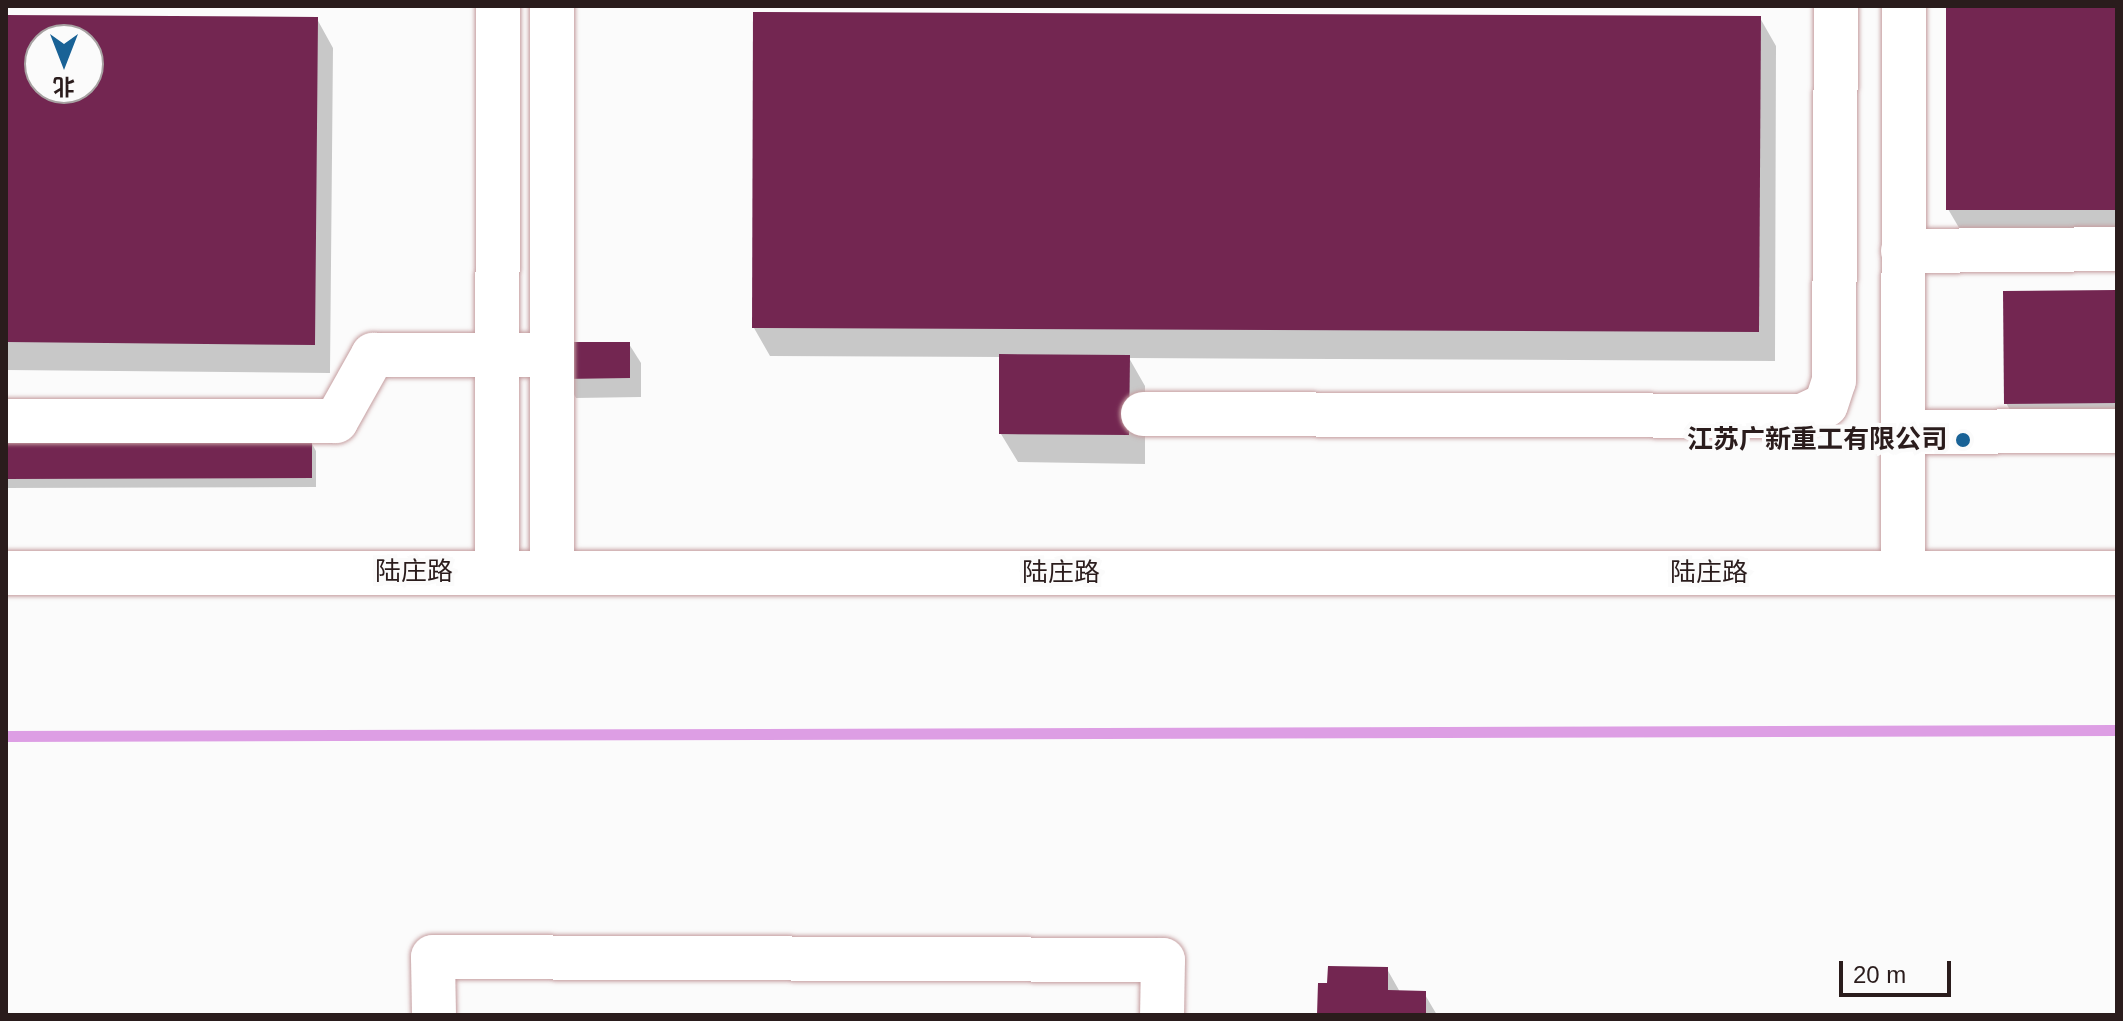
<!DOCTYPE html>
<meta charset="utf-8">
<style>
body{margin:0}
#map{position:relative;width:2123px;height:1021px;overflow:hidden;background:#fbfbfb;font-family:Helvetica,"Noto Sans SC",sans-serif}
div>[style]{position:absolute}
.shadow>*{inset:0;background:#0003}
.stream>*{height:11px;margin:-5.5px;padding:0 5.5px;transform-origin:5.5px;border-radius:5.5px;background:#dd9ee4}
.building>*{inset:0;background:#732651}
.roads{filter:drop-shadow(0 0 2px #c49d9f) drop-shadow(0 0 2px #c49d9f)}
.minor>*{height:44px;margin:-22px;padding:0 22px;transform-origin:22px;border-radius:22px;background:#fff}
.dots>*{width:22px;height:22px;translate:-50% -50%;box-sizing:border-box;border:4px solid #fbfbfb;border-radius:50%}
span{translate:-50% -50%;white-space:nowrap;text-align:center;line-height:1.15;-webkit-text-stroke:8px #fbfbfb;paint-order:stroke}
.poi-label{font-size:26px;color:#2a1c1c;font-weight:700}
.right{translate:-100% -50%;text-align:right}
.street-label{font-size:26px;color:#2a1c1c}
.frame{position:absolute;inset:0;border:8px solid #2a1c1c;pointer-events:none}
.north{position:absolute;left:24px;top:24px;width:80px;height:80px;box-sizing:border-box;background:#fbfbfb;border:2px solid #a7a2a2;border-radius:50%;rotate:180deg;font-size:22px;font-weight:700;line-height:32px;text-align:center;color:#2a1c1c}
.north::after{content:'';display:block;margin:auto;width:28px;height:36px;background:#196296;clip-path:polygon(50% 0,100% 100%,50% 72%,0 100%)}
.scale{position:absolute;left:1839px;top:961px;width:112px;height:36px;box-sizing:border-box;border:4px solid #2a1c1c;border-top:0;padding-left:10px;font-size:24px;line-height:28px;white-space:nowrap;color:#2a1c1c;-webkit-text-stroke:6px #fbfbfb;paint-order:stroke}
</style>
<div id="map">
<div class="shadow">
<i style="clip-path:polygon(1948px 6px,2117px 6px,2117px 238px,1965px 238px,1948px 209px)"></i>
<i style="clip-path:polygon(evenodd,6px 17px,317px 19px,333px 48px,330px 373px,6px 370px,6px 17px,40px 40px,88px 40px,88px 88px,40px 88px,40px 40px)"></i>
<i style="clip-path:polygon(1760px 18px,1776px 46px,1775px 361px,1129px 358px,1145px 386px,1145px 464px,1018px 462px,1001px 434px,1001px 357px,770px 356px,754px 328px)"></i>
<i style="clip-path:polygon(2117px 292px,2117px 432px,2023px 432px,2006px 403px)"></i>
<i style="clip-path:polygon(629px 344px,641px 363px,641px 397px,576px 398px,565px 378px)"></i>
<i style="clip-path:polygon(6px 442px,311px 442px,316px 451px,316px 487px,6px 488px)"></i>
<i style="clip-path:polygon(1387px 969px,1400px 992px,1424px 993px,1437px 1015px,1319px 1015px)"></i>
</div>
<div class="stream">
<i style="left:6px;top:736px;width:2111px;rotate:-0.16deg"></i>
</div>
<div class="building">
<i style="clip-path:polygon(1946px 6px,2117px 6px,2117px 210px,1946px 210px)"></i>
<i style="clip-path:polygon(753px 12px,1761px 16px,1759px 332px,752px 328px)"></i>
<i style="clip-path:polygon(evenodd,6px 15px,318px 17px,315px 345px,6px 342px,6px 15px,40px 40px,88px 40px,88px 88px,40px 88px,40px 40px)"></i>
<i style="clip-path:polygon(2117px 290px,2117px 403px,2004px 404px,2003px 291px)"></i>
<i style="clip-path:polygon(563px 342px,630px 342px,630px 378px,563px 379px)"></i>
<i style="clip-path:polygon(999px 354px,1130px 355px,1129px 435px,999px 434px)"></i>
<i style="clip-path:polygon(6px 440px,312px 440px,312px 478px,6px 479px)"></i>
<i style="clip-path:polygon(1328px 966px,1388px 967px,1388px 990px,1426px 991px,1426px 1015px,1317px 1015px,1318px 983px,1327px 983px)"></i>
</div>
<div class="roads">
<div class="minor">
<i style="left:552px;top:6px;width:567px;rotate:90deg"></i>
<i style="left:1903px;top:251px;width:214px;rotate:-0.5deg"></i>
<i style="left:1143px;top:414px;width:659px;rotate:0.17deg"></i>
<i style="left:1802px;top:416px;width:26px;rotate:-25deg"></i>
<i style="left:1826px;top:405px;width:25px;rotate:-72deg"></i>
<i style="left:1834px;top:381px;width:375px;rotate:-89.7deg"></i>
<i style="left:6px;top:421px;width:330px"></i>
<i style="left:336px;top:421px;width:76px;rotate:-60.7deg"></i>
<i style="left:373px;top:355px;width:179px"></i>
<i style="left:1903px;top:432px;width:214px;rotate:-0.3deg"></i>
<i style="left:497px;top:572px;width:566px;rotate:-89.9deg"></i>
<i style="left:6px;top:573px;width:2111px"></i>
<i style="left:1903px;top:573px;width:567px;rotate:-89.9deg"></i>
<i style="left:434px;top:1015px;width:58px;rotate:-91deg"></i>
<i style="left:433px;top:957px;width:730px;rotate:0.24deg"></i>
<i style="left:1163px;top:960px;width:55px;rotate:91deg"></i>
</div>
</div>
<div class="dots">
<i style="left:1963px;top:440px;background:#196296"></i>
</div>
<div class="poi-label">
<span class="right" style="left:1947px;top:440px">江苏广新重工有限公司</span>
</div>
<div class="street-label">
<span style="left:414px;top:572px">陆庄路</span>
<span style="left:1061px;top:573px">陆庄路</span>
<span style="left:1709px;top:573px">陆庄路</span>
</div>
<div class="frame"></div>
<div class="north">北</div>
<div class="scale">20 m</div>
</div>
